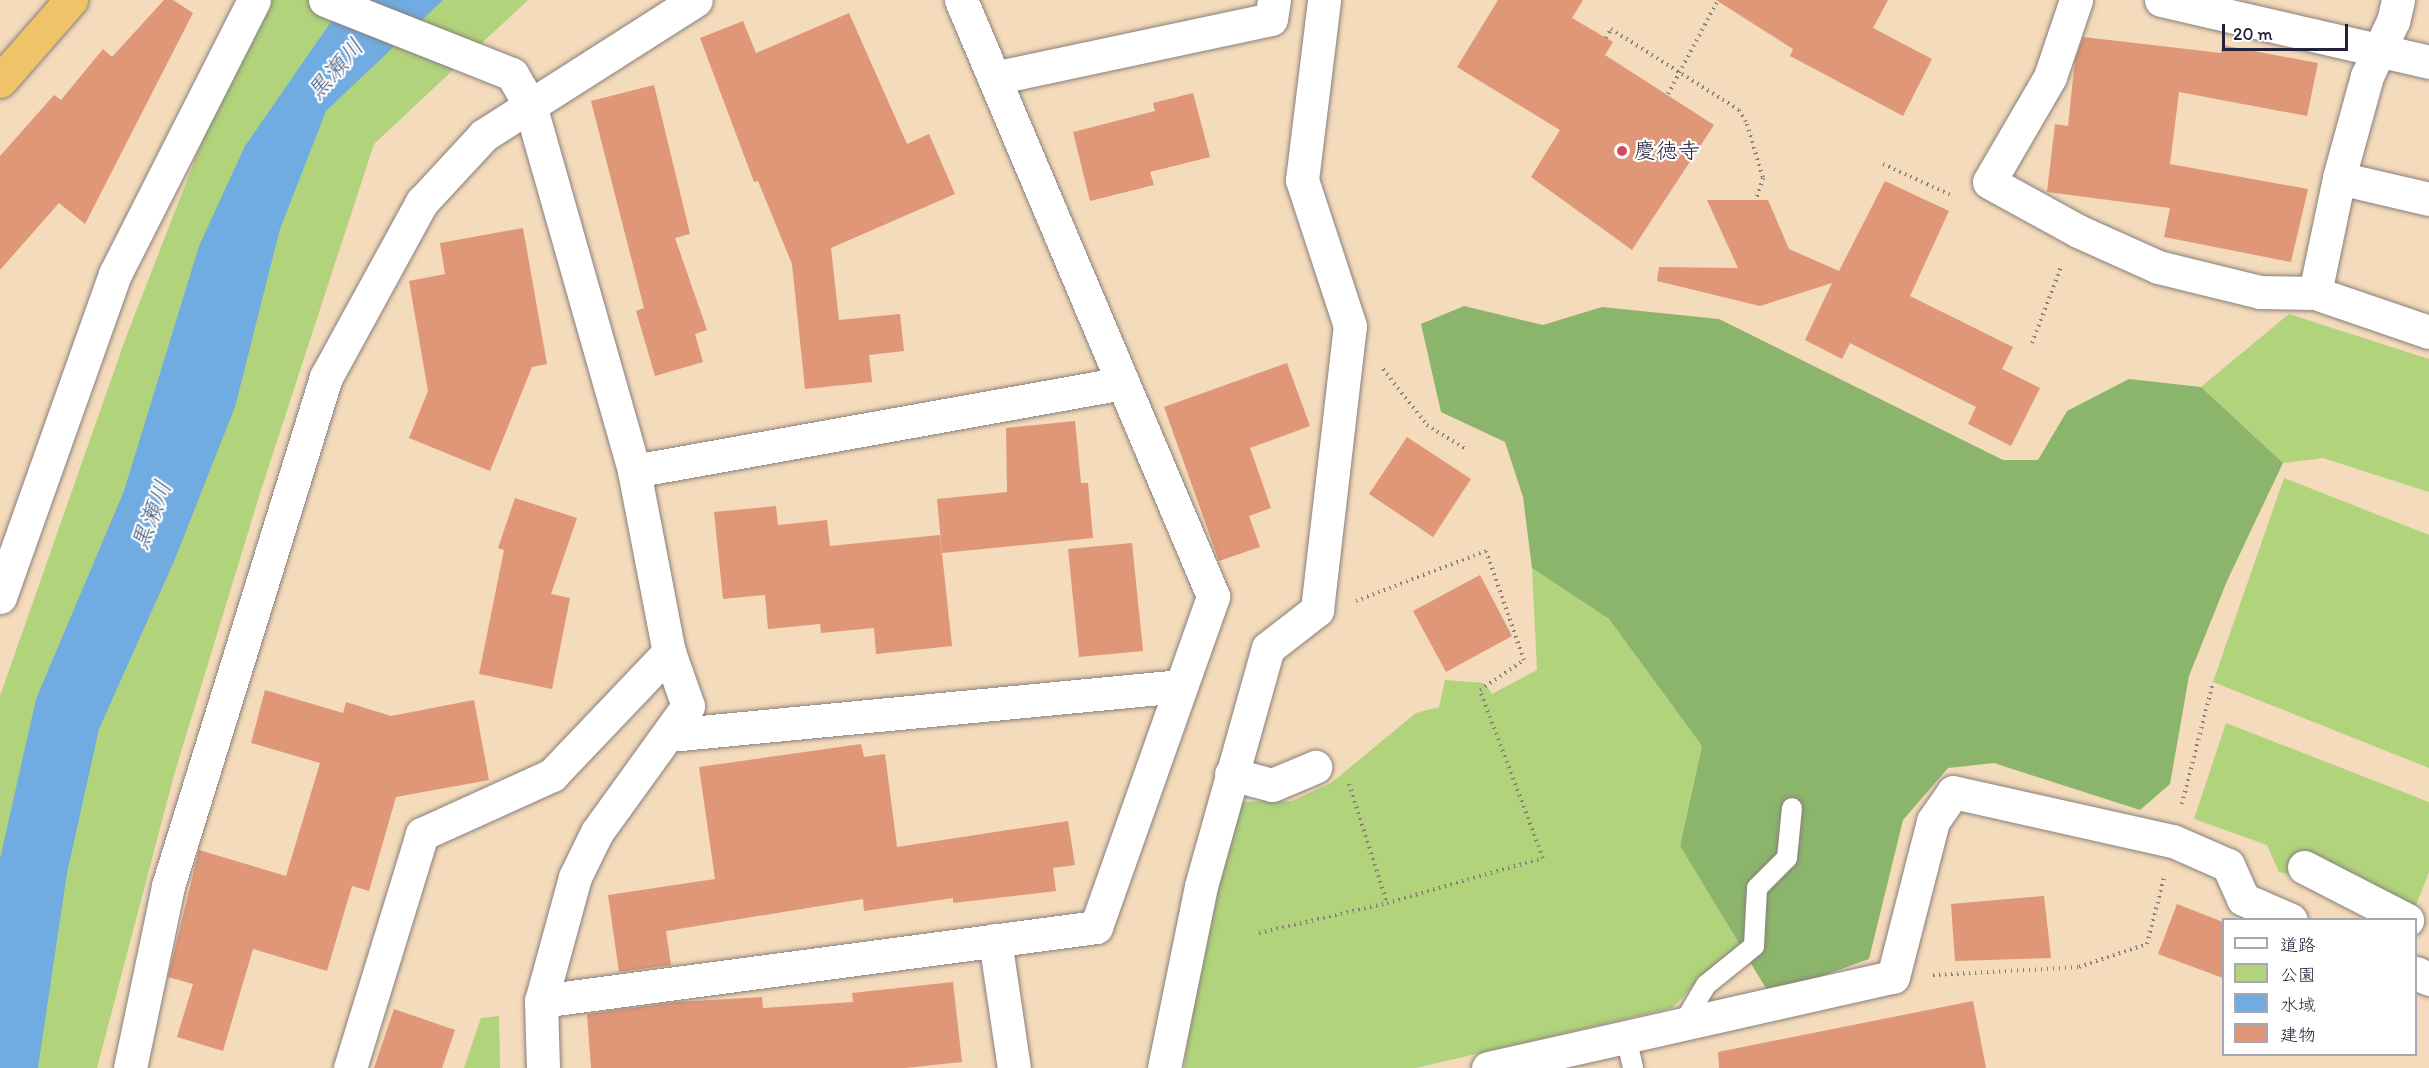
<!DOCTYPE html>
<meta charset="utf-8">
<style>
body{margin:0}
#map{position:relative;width:2429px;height:1068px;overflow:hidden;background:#f3dbbb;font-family:Itim,"Klee One",sans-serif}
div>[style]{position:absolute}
.green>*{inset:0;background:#b0d37c}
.forest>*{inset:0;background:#8cb56c}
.water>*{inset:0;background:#70ace2}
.building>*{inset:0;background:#df9777}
.path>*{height:4px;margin-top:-2px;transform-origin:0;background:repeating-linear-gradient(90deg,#8a7e7b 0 1.5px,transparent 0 6px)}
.roads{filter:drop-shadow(0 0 2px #8a7e7b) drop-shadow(0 0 2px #8a7e7b)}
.lane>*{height:20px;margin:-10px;padding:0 10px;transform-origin:10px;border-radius:10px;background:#fff}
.street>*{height:33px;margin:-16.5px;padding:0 16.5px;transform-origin:16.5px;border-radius:16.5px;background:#fff}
.highway>*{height:33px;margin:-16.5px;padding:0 16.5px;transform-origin:16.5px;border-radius:16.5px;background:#efc469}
.dots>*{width:16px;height:16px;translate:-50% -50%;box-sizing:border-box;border:3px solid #fff;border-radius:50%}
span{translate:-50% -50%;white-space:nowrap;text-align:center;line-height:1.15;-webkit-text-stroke:4.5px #fff;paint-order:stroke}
.poi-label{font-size:22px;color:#22223b}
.left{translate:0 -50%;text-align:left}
.water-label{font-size:24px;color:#41597e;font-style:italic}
.legend{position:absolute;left:2222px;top:918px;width:195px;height:138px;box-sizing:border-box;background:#fff;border:2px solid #a7a7b1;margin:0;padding:8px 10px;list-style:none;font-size:18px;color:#22223b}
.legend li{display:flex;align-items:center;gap:12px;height:30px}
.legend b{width:30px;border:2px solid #a7a7b1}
.scale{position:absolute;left:2222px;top:24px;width:126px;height:27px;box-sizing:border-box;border:3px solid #22223b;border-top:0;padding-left:8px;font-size:18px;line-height:21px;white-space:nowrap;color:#22223b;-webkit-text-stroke:4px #fff;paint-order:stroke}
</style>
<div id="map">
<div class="green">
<i style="clip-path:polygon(257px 0,528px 0,374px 144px,261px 490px,174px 775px,97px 1068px,0 1068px,0 696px,125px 340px)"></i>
<i style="clip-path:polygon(2289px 314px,2429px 359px,2429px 492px,2323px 458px,2283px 463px,2201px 387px)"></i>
<i style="clip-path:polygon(2284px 478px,2429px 535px,2429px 768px,2213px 682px)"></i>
<i style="clip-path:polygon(1532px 568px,1609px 619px,1702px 746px,1680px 846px,1743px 951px,1702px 978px,1672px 1008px,1416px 1068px,1184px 1068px,1200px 954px,1238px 802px,1292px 801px,1331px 783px,1416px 713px,1439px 707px,1445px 680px,1484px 683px,1492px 694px,1537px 670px)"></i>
<i style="clip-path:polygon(2226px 723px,2429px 802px,2429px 872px,2414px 910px,2279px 872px,2267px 845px,2194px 819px)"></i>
<i style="clip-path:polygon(499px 1016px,500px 1068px,464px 1068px,481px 1018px)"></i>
</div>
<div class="forest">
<i style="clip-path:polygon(1464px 306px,1543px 325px,1602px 307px,1719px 319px,2003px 460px,2038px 460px,2067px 411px,2129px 379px,2201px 387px,2283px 463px,2227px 581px,2189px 676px,2170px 784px,2140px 810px,1994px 763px,1948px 768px,1903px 820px,1869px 959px,1770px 995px,1680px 846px,1702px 746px,1609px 619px,1532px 568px,1523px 497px,1505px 442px,1441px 412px,1421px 324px)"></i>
</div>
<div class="water">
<i style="clip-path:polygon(346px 0,443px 0,326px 111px,280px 229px,235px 407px,175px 559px,99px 729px,67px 873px,38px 1068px,0 1068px,0 859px,36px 699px,124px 491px,199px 246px,245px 146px)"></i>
</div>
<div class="building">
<i style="clip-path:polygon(164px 0,173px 0,193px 13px,85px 224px,59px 203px,0 270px,0 156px,54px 95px,61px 100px,103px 49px,112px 57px)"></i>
<i style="clip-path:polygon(1498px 0,1583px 0,1572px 18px,1613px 42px,1605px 55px,1714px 125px,1632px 250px,1531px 177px,1560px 130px,1457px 67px)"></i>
<i style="clip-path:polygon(1716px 0,1888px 0,1873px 28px,1932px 59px,1903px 116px,1790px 56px,1793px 49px)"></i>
<i style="clip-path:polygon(849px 13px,907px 144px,929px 134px,955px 194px,831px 248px,839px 320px,900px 314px,904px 351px,869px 355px,872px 382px,805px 389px,792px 264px,758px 181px,754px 182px,700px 38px,743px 21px,756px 53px)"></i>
<i style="clip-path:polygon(2083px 37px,2221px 53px,2222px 45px,2318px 63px,2307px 116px,2179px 92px,2170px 164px,2308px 189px,2291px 262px,2164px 237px,2170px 208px,2047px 192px,2055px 124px,2068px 126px,2075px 60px)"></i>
<i style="clip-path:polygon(654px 85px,690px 234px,675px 238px,707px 330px,695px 334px,703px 362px,655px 376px,636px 311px,644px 308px,591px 101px)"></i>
<i style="clip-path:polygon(1193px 93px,1210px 157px,1150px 172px,1154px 185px,1090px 201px,1073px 132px,1155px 111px,1153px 103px)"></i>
<i style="clip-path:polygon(1885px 181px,1949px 211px,1910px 296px,2013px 347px,2002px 369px,2040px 388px,2011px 446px,1968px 424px,1976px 407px,1850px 343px,1842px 359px,1805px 340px,1832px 283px,1760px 306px,1657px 281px,1659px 267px,1738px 268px,1707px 200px,1768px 200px,1789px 249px,1839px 271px)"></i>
<i style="clip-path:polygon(523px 228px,547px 364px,532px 367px,490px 471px,409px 438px,428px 391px,409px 281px,445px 274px,440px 243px)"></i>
<i style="clip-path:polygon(1287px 363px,1310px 426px,1250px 448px,1271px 508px,1249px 516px,1260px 547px,1219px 561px,1164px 407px)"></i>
<i style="clip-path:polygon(1075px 421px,1081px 483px,1088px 483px,1093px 538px,942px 553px,937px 499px,1007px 492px,1006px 428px)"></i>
<i style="clip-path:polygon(1407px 437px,1471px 479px,1433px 537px,1369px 494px)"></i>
<i style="clip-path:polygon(515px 498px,577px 518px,551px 594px,570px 598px,552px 689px,479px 674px,504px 550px,498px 548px)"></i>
<i style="clip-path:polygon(776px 506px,778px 525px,827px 520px,830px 546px,940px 535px,952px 646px,876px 654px,874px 628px,821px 633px,820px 624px,768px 629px,765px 595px,723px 599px,714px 512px)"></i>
<i style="clip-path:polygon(1132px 543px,1143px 651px,1079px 657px,1068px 549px)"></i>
<i style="clip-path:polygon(1480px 575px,1512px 636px,1446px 672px,1413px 611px)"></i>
<i style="clip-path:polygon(265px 690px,343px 713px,346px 702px,391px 716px,474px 700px,489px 780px,396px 797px,369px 891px,352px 886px,327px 971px,253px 949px,223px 1051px,177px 1037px,193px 984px,168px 977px,199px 850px,286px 876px,320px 763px,251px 743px)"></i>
<i style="clip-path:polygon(861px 744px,864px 757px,885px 754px,897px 847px,1068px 821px,1075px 865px,1053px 868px,1056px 891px,953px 903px,953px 898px,864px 911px,863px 899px,666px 931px,671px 965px,619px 972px,608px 895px,715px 879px,699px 767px)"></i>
<i style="clip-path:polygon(2044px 896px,2051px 958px,1955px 961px,1951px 904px)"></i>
<i style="clip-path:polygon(2177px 904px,2223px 922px,2223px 978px,2158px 954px)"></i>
<i style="clip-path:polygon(953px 982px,962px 1062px,905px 1068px,591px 1068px,587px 1014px,677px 1002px,762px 997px,763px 1008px,853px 1002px,852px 993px)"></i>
<i style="clip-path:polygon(1973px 1001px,1986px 1068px,1719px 1068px,1718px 1052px)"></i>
<i style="clip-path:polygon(394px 1009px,455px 1030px,442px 1068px,374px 1068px)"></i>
</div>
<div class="path">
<i style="left:1606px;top:38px;width:10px;rotate:-61deg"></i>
<i style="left:1611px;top:29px;width:151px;rotate:32.3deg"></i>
<i style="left:1739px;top:110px;width:16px;rotate:60deg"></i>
<i style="left:1747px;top:124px;width:56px;rotate:73.5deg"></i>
<i style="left:1763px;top:178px;width:23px;rotate:108deg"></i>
<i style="left:1668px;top:94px;width:106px;rotate:-62deg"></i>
<i style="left:1883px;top:164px;width:77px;rotate:24.6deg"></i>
<i style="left:2032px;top:343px;width:81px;rotate:-69.1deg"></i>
<i style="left:1383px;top:369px;width:71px;rotate:51.8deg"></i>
<i style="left:1427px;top:425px;width:44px;rotate:31.9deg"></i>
<i style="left:1349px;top:784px;width:125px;rotate:72.3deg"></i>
<i style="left:1387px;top:903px;width:162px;rotate:-16.1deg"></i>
<i style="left:1543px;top:858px;width:179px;rotate:-110.6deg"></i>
<i style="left:1480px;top:690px;width:53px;rotate:-34.3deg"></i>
<i style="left:1524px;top:660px;width:115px;rotate:-109.2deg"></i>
<i style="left:1486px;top:551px;width:139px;rotate:159deg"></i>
<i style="left:2182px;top:804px;width:126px;rotate:-75.7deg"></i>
<i style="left:1259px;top:933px;width:131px;rotate:-13.2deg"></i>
<i style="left:1933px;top:975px;width:146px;rotate:-3.1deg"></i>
<i style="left:2079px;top:967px;width:72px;rotate:-18.7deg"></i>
<i style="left:2147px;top:944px;width:68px;rotate:-75.6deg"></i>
</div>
<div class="roads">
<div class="lane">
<i style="left:1683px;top:1024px;width:45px;rotate:-59.5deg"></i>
<i style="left:1706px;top:985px;width:62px;rotate:-39.1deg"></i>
<i style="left:1754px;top:946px;width:58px;rotate:-87deg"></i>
<i style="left:1757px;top:888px;width:42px;rotate:-45deg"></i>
<i style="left:1787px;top:858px;width:50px;rotate:-84.3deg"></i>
<i style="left:1626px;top:1037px;width:32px;rotate:77deg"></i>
</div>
<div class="street">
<i style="left:325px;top:0;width:201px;rotate:21.6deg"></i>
<i style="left:512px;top:74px;width:36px;rotate:60deg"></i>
<i style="left:530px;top:105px;width:380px;rotate:74.1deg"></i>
<i style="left:634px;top:471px;width:184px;rotate:79.1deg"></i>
<i style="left:669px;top:652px;width:57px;rotate:70.6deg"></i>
<i style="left:688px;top:706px;width:155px;rotate:125.8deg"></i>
<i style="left:597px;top:832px;width:50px;rotate:116.1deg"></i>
<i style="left:575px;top:877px;width:129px;rotate:105.3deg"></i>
<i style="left:541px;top:1001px;width:67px;rotate:88.3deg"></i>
<i style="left:2076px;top:0;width:81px;rotate:108.7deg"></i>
<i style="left:2050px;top:77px;width:121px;rotate:120.2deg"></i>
<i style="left:1989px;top:182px;width:102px;rotate:28.8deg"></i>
<i style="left:2078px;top:231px;width:88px;rotate:24.2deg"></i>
<i style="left:2158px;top:267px;width:105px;rotate:13.8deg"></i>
<i style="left:2260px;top:292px;width:55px;rotate:1deg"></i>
<i style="left:2161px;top:0;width:275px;rotate:13deg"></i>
<i style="left:2398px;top:0;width:22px;rotate:103deg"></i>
<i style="left:2393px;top:21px;width:61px;rotate:115.3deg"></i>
<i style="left:2367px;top:76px;width:106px;rotate:105.4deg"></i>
<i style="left:2339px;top:178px;width:117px;rotate:101.8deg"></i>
<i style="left:2315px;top:293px;width:120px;rotate:18.9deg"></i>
<i style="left:994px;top:78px;width:283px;rotate:-12deg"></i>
<i style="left:1271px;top:19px;width:19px;rotate:-81deg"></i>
<i style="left:2339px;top:178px;width:92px;rotate:13.1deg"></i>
<i style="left:634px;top:471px;width:495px;rotate:-10.2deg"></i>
<i style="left:0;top:597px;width:343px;rotate:-70.4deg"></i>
<i style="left:115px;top:274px;width:307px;rotate:-63.1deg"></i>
<i style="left:670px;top:735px;width:513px;rotate:-5.48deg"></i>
<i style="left:1231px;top:774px;width:42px;rotate:15deg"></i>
<i style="left:1272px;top:785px;width:47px;rotate:-22.7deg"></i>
<i style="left:2304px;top:867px;width:116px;rotate:27.2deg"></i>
<i style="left:995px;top:940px;width:129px;rotate:81.6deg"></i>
<i style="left:2416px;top:973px;width:14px;rotate:25deg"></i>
<i style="left:541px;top:1001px;width:560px;rotate:-7.59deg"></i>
<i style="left:1096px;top:927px;width:351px;rotate:-70.5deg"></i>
<i style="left:1213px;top:596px;width:647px;rotate:-112.92deg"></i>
<i style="left:130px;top:1068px;width:186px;rotate:-78.2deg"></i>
<i style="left:168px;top:886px;width:533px;rotate:-72.76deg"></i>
<i style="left:326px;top:377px;width:200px;rotate:-61.3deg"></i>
<i style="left:422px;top:202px;width:91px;rotate:-47.2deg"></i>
<i style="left:484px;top:135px;width:251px;rotate:-32.5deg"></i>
<i style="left:350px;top:1068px;width:245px;rotate:-72.9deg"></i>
<i style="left:422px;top:834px;width:143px;rotate:-24.4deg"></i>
<i style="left:552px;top:775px;width:170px;rotate:-46.4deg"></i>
<i style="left:1164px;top:1068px;width:186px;rotate:-78.5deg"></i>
<i style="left:1201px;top:886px;width:247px;rotate:-74.3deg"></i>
<i style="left:1268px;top:648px;width:62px;rotate:-37.8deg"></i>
<i style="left:1317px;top:610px;width:286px;rotate:-83.4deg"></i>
<i style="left:1350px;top:326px;width:154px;rotate:-108.2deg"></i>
<i style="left:1302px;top:180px;width:181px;rotate:-83deg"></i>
<i style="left:1488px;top:1068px;width:415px;rotate:-12.7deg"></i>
<i style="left:1893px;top:977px;width:161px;rotate:-75.6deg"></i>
<i style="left:1933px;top:821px;width:35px;rotate:-55deg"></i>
<i style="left:1953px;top:792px;width:225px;rotate:12.6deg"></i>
<i style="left:2173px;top:841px;width:60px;rotate:23.6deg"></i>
<i style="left:2228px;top:865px;width:37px;rotate:66deg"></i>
<i style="left:2243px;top:899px;width:52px;rotate:23.6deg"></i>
</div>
<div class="highway">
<i style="left:0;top:81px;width:108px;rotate:-48.8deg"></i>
</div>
</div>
<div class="dots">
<i style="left:1622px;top:151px;background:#d1495b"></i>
</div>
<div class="poi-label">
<span class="left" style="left:1634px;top:151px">慶徳寺</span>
</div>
<div class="water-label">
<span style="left:335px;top:69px;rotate:-49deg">黒瀬川</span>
<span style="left:151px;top:515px;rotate:-69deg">黒瀬川</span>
</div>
<ul class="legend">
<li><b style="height:8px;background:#fff"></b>道路</li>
<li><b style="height:16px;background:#b0d37c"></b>公園</li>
<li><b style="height:16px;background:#70ace2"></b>水域</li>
<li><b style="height:16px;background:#df9777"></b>建物</li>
</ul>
<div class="scale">20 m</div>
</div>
